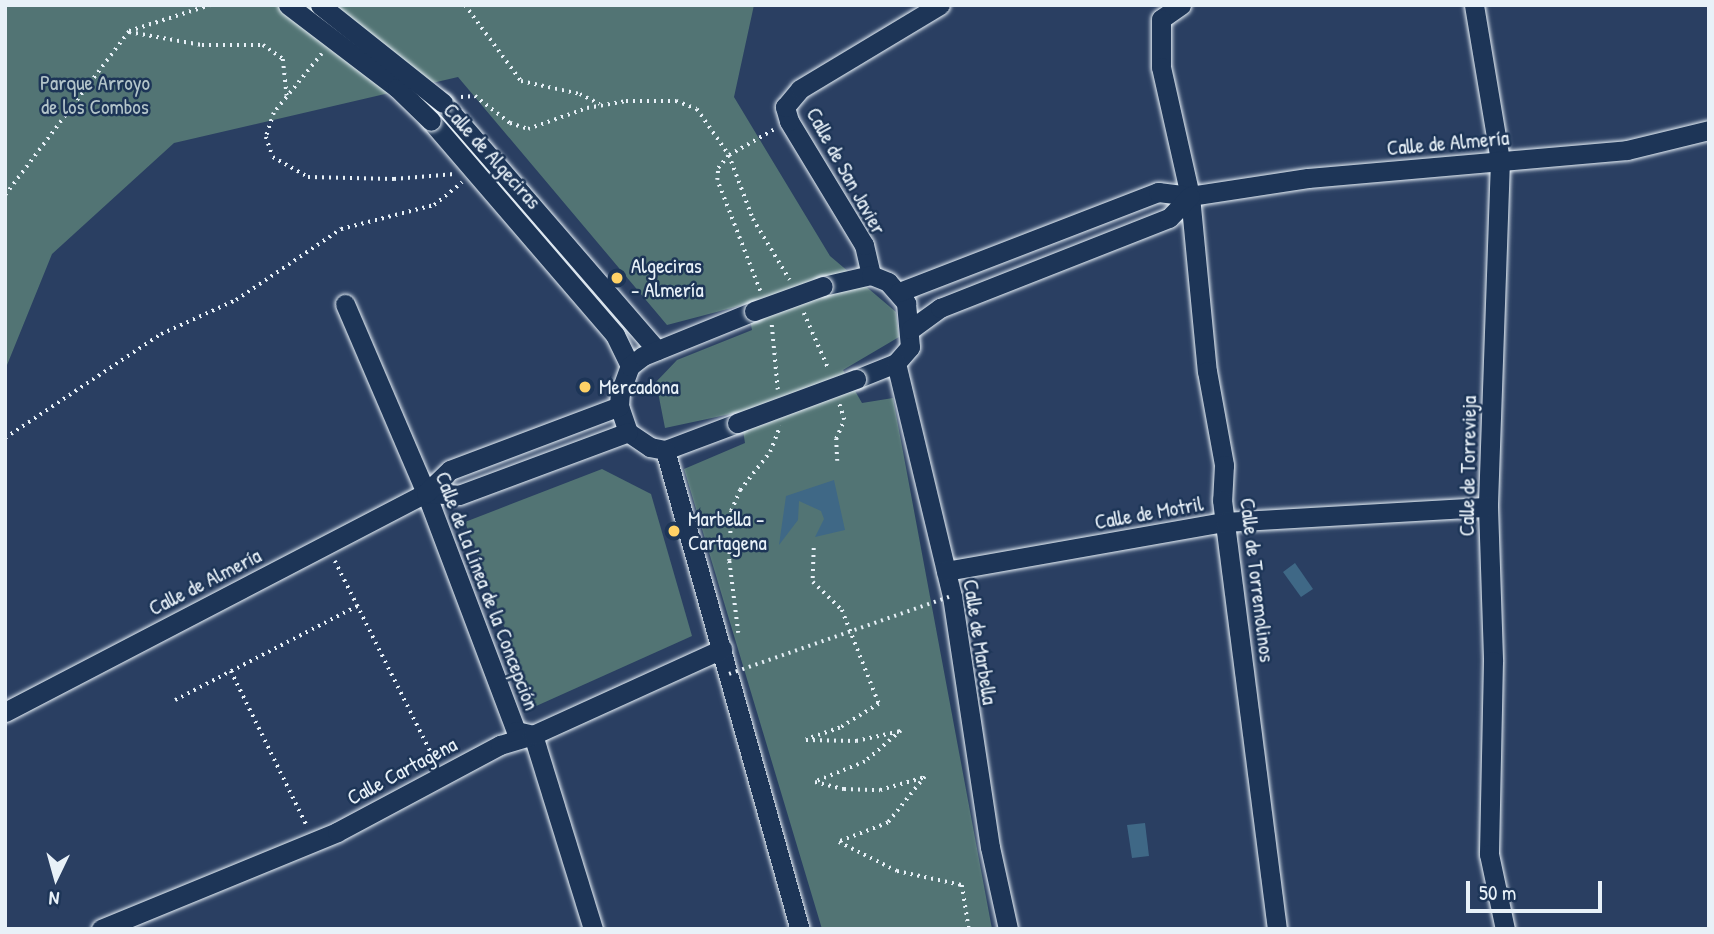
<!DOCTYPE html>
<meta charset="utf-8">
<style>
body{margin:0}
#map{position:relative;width:1714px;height:934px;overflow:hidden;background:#2a3f62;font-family:"Patrick Hand",sans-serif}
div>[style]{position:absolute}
.green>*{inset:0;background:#527474}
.water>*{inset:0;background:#3f6886}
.path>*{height:3.5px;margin-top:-1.75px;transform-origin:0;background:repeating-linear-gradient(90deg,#e8f1f8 0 2px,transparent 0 7px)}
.roads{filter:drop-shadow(0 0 2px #e8f1f8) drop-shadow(0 0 2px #e8f1f8)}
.minor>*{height:19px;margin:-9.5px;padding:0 9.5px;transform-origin:9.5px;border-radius:9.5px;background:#1d3557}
.path-bridge>*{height:3.5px;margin-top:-1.75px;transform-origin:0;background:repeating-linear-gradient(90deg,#e8f1f8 0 2px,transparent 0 7px)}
.bridges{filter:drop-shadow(0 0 2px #e8f1f8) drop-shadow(0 0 2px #e8f1f8)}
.minor-bridge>*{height:19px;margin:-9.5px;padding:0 9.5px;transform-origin:9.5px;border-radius:9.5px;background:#1d3557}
.dots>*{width:19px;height:19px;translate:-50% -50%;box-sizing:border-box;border:4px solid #1d3557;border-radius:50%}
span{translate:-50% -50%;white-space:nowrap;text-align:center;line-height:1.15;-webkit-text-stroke:5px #1d3557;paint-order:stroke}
.park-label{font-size:21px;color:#b4c5ca}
.street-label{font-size:21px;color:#e8f1f8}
.poi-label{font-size:21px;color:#e8f1f8}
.left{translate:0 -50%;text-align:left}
.frame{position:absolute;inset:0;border:7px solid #e8f1f8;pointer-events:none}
.north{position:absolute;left:21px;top:843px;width:70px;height:70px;-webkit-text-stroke:5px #1d3557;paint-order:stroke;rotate:185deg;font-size:19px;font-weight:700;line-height:28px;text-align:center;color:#e8f1f8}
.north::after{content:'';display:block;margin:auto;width:24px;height:32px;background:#e8f1f8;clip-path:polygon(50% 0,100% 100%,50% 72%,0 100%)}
.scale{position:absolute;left:1466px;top:881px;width:136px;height:32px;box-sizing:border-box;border:4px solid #e8f1f8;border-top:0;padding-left:9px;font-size:21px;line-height:24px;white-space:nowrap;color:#e8f1f8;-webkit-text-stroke:5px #1d3557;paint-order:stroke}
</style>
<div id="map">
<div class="green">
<i style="clip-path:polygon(5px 5px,754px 5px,734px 97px,830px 256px,896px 312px,899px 337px,843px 370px,862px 403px,893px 398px,992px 929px,822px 929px,684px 469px,745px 443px,740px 412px,665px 428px,656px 382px,677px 360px,752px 330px,747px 304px,667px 325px,458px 77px,174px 143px,52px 254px,5px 370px)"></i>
<i style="clip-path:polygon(602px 469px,651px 494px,692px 636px,534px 707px,465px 522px)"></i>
</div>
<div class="water">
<i style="clip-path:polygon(834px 480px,845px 530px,815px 537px,824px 519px,821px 511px,799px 501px,798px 520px,779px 545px,786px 496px)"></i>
<i style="clip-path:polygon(1295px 563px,1313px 589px,1301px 597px,1283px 572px)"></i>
<i style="clip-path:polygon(1145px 823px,1149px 856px,1132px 858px,1127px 825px)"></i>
</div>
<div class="path">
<i style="left:465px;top:5px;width:94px;rotate:53.6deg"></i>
<i style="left:521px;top:81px;width:60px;rotate:12.4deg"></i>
<i style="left:580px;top:94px;width:22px;rotate:27deg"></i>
<i style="left:129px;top:32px;width:74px;rotate:10.1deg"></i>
<i style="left:202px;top:45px;width:61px"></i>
<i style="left:263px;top:45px;width:24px;rotate:35deg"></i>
<i style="left:283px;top:59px;width:37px;rotate:84deg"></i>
<i style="left:322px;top:54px;width:76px;rotate:129.1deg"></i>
<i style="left:274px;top:113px;width:25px;rotate:108deg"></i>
<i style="left:266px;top:137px;width:21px;rotate:71deg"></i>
<i style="left:273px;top:157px;width:40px;rotate:29.7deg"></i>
<i style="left:308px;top:177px;width:86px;rotate:1.3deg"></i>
<i style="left:394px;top:179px;width:61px;rotate:-4.7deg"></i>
<i style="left:461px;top:97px;width:14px;rotate:-4deg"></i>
<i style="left:475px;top:96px;width:44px;rotate:37.6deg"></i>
<i style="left:510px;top:123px;width:19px;rotate:18deg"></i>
<i style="left:528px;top:129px;width:63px;rotate:-19.6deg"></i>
<i style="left:587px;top:108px;width:40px;rotate:-10deg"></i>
<i style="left:626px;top:101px;width:50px"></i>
<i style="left:676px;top:101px;width:22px;rotate:21deg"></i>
<i style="left:697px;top:109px;width:56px;rotate:55.2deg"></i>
<i style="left:729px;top:155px;width:68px;rotate:69.4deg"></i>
<i style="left:753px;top:219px;width:71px;rotate:58.8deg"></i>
<i style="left:5px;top:195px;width:206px;rotate:-52.9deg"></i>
<i style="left:129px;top:31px;width:85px;rotate:-17.8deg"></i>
<i style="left:760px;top:291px;width:119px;rotate:-111.2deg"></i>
<i style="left:717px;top:180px;width:12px;rotate:-85deg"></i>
<i style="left:718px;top:168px;width:17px;rotate:-50deg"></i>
<i style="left:729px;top:155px;width:51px;rotate:-29.6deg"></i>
<i style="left:804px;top:313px;width:62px;rotate:66.3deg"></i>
<i style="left:772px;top:325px;width:65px;rotate:84.7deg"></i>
<i style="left:5px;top:438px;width:187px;rotate:-33.7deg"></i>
<i style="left:161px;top:334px;width:82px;rotate:-24.4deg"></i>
<i style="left:236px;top:300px;width:127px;rotate:-34.1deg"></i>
<i style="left:341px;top:229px;width:96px;rotate:-14.5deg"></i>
<i style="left:434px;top:205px;width:36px;rotate:-39deg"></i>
<i style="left:837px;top:461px;width:22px;rotate:-93deg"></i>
<i style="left:836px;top:439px;width:21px;rotate:-67deg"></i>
<i style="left:844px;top:420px;width:17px;rotate:-107deg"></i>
<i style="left:814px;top:548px;width:34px;rotate:92deg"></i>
<i style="left:813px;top:582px;width:40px;rotate:44deg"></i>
<i style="left:842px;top:610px;width:101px;rotate:68.5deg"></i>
<i style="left:879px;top:704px;width:46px;rotate:148.4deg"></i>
<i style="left:840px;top:728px;width:36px;rotate:161deg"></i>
<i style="left:806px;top:740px;width:50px;rotate:1.1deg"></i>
<i style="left:856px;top:741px;width:46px;rotate:-12.5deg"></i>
<i style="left:901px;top:731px;width:48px;rotate:139.3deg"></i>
<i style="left:865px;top:762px;width:54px;rotate:158.2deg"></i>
<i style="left:815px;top:782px;width:30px;rotate:14deg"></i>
<i style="left:844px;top:789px;width:36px;rotate:2deg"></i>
<i style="left:880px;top:790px;width:47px;rotate:-16.1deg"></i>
<i style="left:925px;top:777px;width:59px;rotate:128.8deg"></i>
<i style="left:888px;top:823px;width:53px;rotate:158.8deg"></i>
<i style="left:839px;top:842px;width:65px;rotate:26.6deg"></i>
<i style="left:897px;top:871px;width:66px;rotate:12.2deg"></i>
<i style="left:962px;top:885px;width:45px;rotate:81deg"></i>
<i style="left:335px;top:561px;width:224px;rotate:63.4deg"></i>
<i style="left:738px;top:633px;width:73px;rotate:-97.1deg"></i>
<i style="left:729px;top:561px;width:50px;rotate:-87.7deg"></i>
<i style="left:731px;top:511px;width:23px;rotate:-67deg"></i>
<i style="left:740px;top:490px;width:48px;rotate:-51.7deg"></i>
<i style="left:770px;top:452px;width:28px;rotate:-69deg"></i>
<i style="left:231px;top:671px;width:173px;rotate:63.9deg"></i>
<i style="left:175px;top:700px;width:205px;rotate:-27.3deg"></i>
</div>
<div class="roads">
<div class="minor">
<i style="left:1181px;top:5px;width:24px;rotate:145deg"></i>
<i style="left:1161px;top:19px;width:48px;rotate:90deg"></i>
<i style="left:1161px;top:67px;width:132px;rotate:77.3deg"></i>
<i style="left:1190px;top:196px;width:176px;rotate:84.5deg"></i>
<i style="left:1207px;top:371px;width:96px;rotate:79.7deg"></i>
<i style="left:1224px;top:465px;width:35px;rotate:93deg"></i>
<i style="left:1222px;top:500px;width:433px;rotate:82.7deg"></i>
<i style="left:1474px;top:5px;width:157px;rotate:80.5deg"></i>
<i style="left:1500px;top:160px;width:347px;rotate:92deg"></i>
<i style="left:1488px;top:507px;width:154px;rotate:88.1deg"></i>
<i style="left:1493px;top:661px;width:193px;rotate:91.2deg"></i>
<i style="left:1489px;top:854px;width:77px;rotate:78deg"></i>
<i style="left:443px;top:103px;width:327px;rotate:49.1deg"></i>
<i style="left:431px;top:121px;width:282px;rotate:49.3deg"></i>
<i style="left:615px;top:335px;width:34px;rotate:64deg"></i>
<i style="left:871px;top:275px;width:31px;rotate:-103deg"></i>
<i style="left:864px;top:245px;width:145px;rotate:-121.2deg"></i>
<i style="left:789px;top:121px;width:15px;rotate:-106deg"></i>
<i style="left:785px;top:107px;width:23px;rotate:-50deg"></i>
<i style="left:800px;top:89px;width:163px;rotate:-31deg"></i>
<i style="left:823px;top:286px;width:49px;rotate:-12.9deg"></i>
<i style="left:871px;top:275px;width:18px;rotate:22deg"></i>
<i style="left:888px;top:282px;width:28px;rotate:49deg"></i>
<i style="left:906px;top:303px;width:44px;rotate:84.8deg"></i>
<i style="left:910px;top:347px;width:21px;rotate:131deg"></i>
<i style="left:896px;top:363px;width:43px;rotate:158.2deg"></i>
<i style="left:899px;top:292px;width:278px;rotate:-21.1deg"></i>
<i style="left:1158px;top:192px;width:32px;rotate:7deg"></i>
<i style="left:1190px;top:196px;width:119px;rotate:-8.7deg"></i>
<i style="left:1308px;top:178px;width:320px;rotate:-5deg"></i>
<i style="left:1627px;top:150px;width:84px;rotate:-13.7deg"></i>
<i style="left:345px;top:304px;width:206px;rotate:66.8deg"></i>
<i style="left:426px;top:493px;width:254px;rotate:69.3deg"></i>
<i style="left:516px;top:731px;width:17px;rotate:13deg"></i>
<i style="left:533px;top:735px;width:203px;rotate:72.8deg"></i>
<i style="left:911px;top:329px;width:36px;rotate:-36deg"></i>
<i style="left:940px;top:308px;width:246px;rotate:-21.5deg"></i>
<i style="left:1169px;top:218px;width:30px;rotate:-46deg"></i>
<i style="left:896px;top:363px;width:240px;rotate:76.5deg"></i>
<i style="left:952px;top:596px;width:254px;rotate:81.4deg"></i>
<i style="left:990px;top:847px;width:84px;rotate:77.6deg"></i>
<i style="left:737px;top:423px;width:77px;rotate:159.4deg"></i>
<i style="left:665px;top:450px;width:15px;rotate:-169deg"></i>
<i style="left:650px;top:447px;width:27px;rotate:-146deg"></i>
<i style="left:628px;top:432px;width:28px;rotate:-109deg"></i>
<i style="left:619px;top:406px;width:13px;rotate:-86deg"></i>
<i style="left:620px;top:393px;width:29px;rotate:-70deg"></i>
<i style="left:630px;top:366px;width:16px;rotate:-38deg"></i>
<i style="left:643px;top:356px;width:120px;rotate:-22.1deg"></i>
<i style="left:665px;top:450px;width:498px;rotate:74.3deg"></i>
<i style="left:426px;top:493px;width:33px;rotate:3deg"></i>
<i style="left:459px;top:495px;width:180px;rotate:-20.4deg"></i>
<i style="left:946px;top:571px;width:283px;rotate:-10deg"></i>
<i style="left:1225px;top:522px;width:263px;rotate:-3.3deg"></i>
<i style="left:5px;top:712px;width:475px;rotate:-27.5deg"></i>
<i style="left:426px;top:493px;width:33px;rotate:-44deg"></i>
<i style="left:450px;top:470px;width:181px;rotate:-20.7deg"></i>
<i style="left:101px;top:929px;width:255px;rotate:-22.3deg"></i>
<i style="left:337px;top:832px;width:185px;rotate:-28.1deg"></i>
<i style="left:500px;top:745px;width:34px;rotate:-17deg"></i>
<i style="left:533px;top:735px;width:208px;rotate:-24.5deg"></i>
</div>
</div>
<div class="path-bridge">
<i style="left:729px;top:674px;width:236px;rotate:-19.3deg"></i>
</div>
<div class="bridges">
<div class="minor-bridge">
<i style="left:288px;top:5px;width:137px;rotate:37.3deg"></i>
<i style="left:397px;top:88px;width:47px;rotate:44.1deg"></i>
<i style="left:320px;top:5px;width:157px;rotate:38.5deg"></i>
<i style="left:754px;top:311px;width:73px;rotate:-19.9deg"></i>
<i style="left:737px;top:423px;width:127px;rotate:-20.3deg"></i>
</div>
</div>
<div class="dots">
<i style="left:617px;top:278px;background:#ffd166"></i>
<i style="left:585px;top:387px;background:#ffd166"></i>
<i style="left:674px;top:531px;background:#ffd166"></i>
</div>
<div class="park-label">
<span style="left:95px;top:95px">Parque Arroyo<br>de los Combos</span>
</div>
<div class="street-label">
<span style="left:1448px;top:143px;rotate:-5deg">Calle de Almería</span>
<span style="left:492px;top:156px;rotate:48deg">Calle de Algeciras</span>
<span style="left:846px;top:171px;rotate:61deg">Calle de San Javier</span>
<span style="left:1468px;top:466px;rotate:-89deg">Calle de Torrevieja</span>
<span style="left:1149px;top:513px;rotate:-10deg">Calle de Motril</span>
<span style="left:1257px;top:580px;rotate:83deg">Calle de Torremolinos</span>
<span style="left:205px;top:582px;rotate:-27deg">Calle de Almería</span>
<span style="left:487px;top:591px;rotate:69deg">Calle de La Línea de la Concepción</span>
<span style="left:980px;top:642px;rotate:81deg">Calle de Marbella</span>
<span style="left:402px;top:771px;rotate:-28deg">Calle Cartagena</span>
</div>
<div class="poi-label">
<span class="left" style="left:631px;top:278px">Algeciras<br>- Almería</span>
<span class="left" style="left:599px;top:387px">Mercadona</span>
<span class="left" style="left:688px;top:531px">Marbella -<br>Cartagena</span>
</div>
<div class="frame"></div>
<div class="north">N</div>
<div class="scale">50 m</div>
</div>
